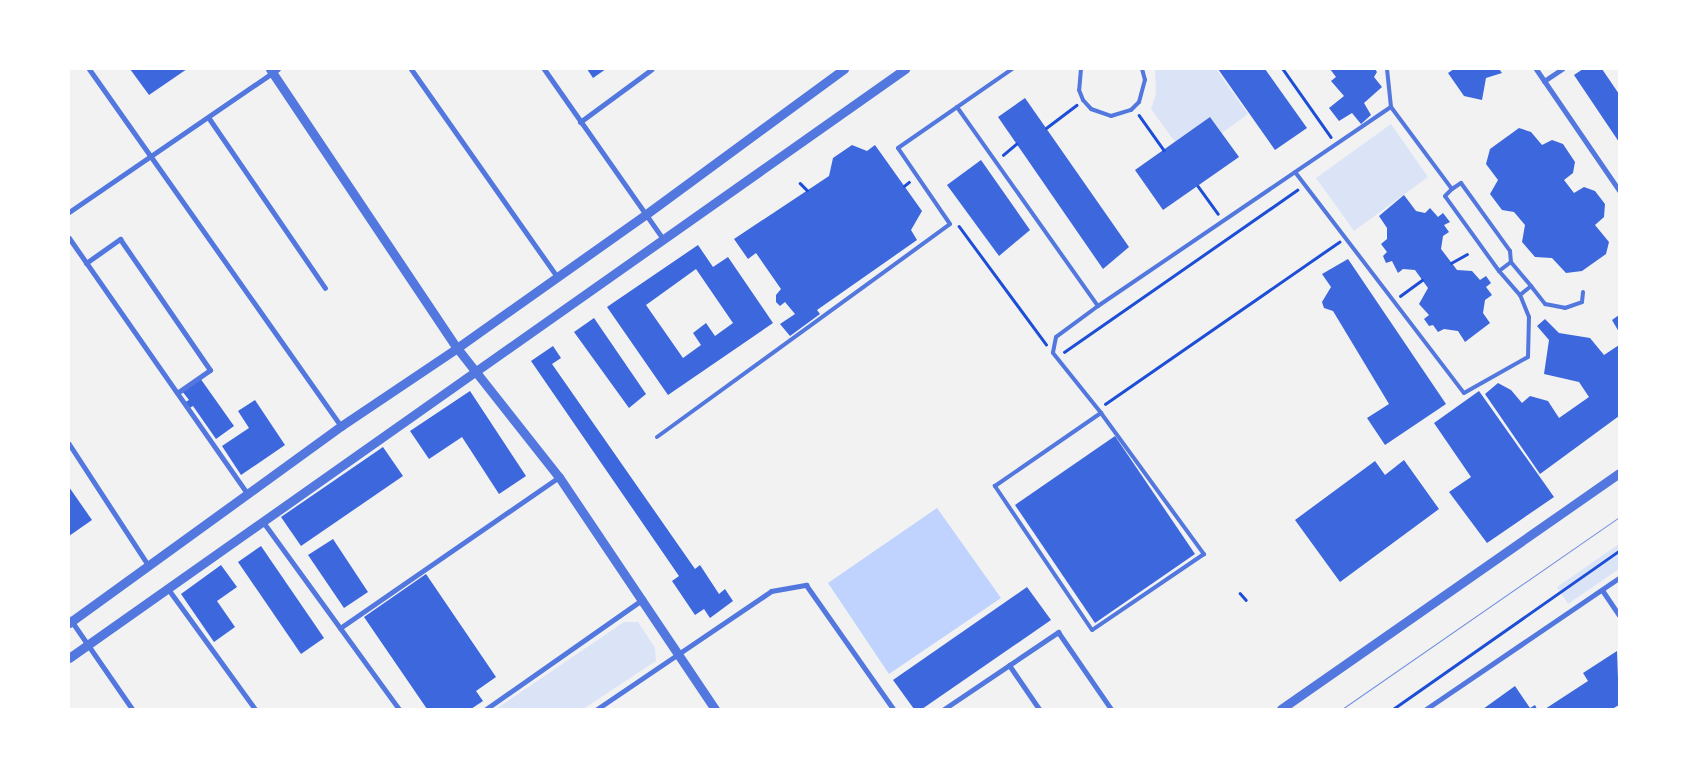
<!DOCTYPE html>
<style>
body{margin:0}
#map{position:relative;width:1688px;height:778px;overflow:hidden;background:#f2f2f2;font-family:"Work Sans",sans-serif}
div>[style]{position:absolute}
.green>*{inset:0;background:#dbe4f7}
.water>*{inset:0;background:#bfd3fe}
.building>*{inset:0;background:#3d67dc}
.path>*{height:2.5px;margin:-1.25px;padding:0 1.25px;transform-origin:1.25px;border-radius:1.25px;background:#1d4ed8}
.service>*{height:4px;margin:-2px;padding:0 2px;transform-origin:2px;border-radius:2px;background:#5277de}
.minor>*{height:5px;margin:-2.5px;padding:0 2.5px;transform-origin:2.5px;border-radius:2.5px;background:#5277de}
.tertiary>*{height:9px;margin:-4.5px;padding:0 4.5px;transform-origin:4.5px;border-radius:4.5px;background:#5277de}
.tram>*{height:1px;margin:-0.5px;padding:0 0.5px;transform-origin:0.5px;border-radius:0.5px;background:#7290e2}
span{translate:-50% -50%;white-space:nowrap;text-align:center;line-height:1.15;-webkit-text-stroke:5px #fff;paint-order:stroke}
.frame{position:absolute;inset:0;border:70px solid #fff;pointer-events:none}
</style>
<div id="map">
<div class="green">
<i style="clip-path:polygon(1155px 69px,1216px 69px,1248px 114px,1222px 133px,1210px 117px,1175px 142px,1151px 109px,1156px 93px)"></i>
<i style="clip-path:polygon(1391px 124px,1428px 177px,1354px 231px,1316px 178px)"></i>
<i style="clip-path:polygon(1619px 544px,1619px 569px,1568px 604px,1557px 587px)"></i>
<i style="clip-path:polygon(624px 622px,638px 622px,655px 648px,656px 661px,583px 709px,496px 709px)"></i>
</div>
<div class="water">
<i style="clip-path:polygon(937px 508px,1001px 598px,889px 674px,828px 583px)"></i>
</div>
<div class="building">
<i style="clip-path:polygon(130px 69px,187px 69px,149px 95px)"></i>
<i style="clip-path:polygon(587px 69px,606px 69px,593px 78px)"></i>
<i style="clip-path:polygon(1218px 69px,1265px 69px,1307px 128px,1275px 150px)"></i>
<i style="clip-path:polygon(1330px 69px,1375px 69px,1377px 72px,1374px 77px,1382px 87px,1364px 103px,1371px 115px,1361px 124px,1352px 113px,1339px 121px,1329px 108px,1344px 96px,1331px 81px,1336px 77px)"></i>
<i style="clip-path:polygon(1454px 69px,1499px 69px,1502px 73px,1486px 78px,1482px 100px,1464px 96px,1448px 73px)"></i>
<i style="clip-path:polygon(1583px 69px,1602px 69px,1619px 94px,1619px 142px,1574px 75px)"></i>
<i style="clip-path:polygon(1025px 98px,1129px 247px,1103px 269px,998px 117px)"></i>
<i style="clip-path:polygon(1210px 117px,1239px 157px,1163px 210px,1135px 170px)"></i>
<i style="clip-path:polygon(1519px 128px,1531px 132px,1542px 145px,1552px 140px,1563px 144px,1575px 162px,1573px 173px,1564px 180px,1574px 193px,1584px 187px,1595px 191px,1605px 204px,1604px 217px,1595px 225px,1609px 242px,1606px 254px,1582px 271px,1566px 273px,1552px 258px,1535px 257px,1522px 242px,1525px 225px,1514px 212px,1502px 210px,1490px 194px,1498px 180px,1486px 164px,1490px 149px)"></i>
<i style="clip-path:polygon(852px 145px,867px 151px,875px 145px,922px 211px,911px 230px,917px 240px,817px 310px,820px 314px,790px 336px,780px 324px,795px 314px,785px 302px,780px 306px,776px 302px,776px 295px,781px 289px,756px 253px,748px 259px,734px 239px,829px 176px,833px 158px)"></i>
<i style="clip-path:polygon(981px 160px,1030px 230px,999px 256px,947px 185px)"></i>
<i style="clip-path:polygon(1404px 195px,1416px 211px,1425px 213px,1430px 208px,1438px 217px,1443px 213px,1450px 222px,1444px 225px,1449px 232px,1443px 236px,1441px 249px,1457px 270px,1472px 271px,1480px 280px,1486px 276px,1491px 283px,1486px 287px,1492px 295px,1485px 300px,1483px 313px,1490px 323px,1465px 342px,1458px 331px,1444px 329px,1438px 332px,1433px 325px,1429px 326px,1424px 319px,1429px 315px,1419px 304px,1428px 288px,1415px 270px,1403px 269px,1398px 273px,1392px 261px,1386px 263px,1383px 256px,1387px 252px,1381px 244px,1387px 239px,1387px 228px,1379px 216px)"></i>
<i style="clip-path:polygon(evenodd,698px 245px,713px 267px,728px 257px,773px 323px,668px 395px,607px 307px,698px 245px,696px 269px,733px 323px,715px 336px,706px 323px,693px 333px,701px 345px,683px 358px,646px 305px,696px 269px)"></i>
<i style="clip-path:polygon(1348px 259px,1446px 404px,1385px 445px,1367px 418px,1389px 404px,1333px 311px,1324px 308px,1322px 302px,1331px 287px,1322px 274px)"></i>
<i style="clip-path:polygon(1619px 315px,1619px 332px,1612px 320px)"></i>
<i style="clip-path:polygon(594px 318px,646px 394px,629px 408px,574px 332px)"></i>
<i style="clip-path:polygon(1545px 319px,1559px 333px,1590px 338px,1604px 355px,1619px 345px,1619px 416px,1540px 474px,1485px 394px,1498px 383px,1511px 390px,1522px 403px,1530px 396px,1548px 401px,1559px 418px,1589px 397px,1579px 382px,1544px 374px,1549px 340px,1537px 326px)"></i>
<i style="clip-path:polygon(553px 346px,561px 358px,552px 364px,695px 569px,700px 565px,719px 594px,725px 589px,733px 601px,710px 618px,704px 609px,695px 615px,672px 581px,679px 576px,531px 361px)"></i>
<i style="clip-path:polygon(200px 378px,234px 426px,216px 439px,193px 406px,188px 409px,184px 403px,189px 400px,182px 391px)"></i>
<i style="clip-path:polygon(470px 391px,526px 476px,499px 494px,462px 437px,429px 459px,410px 431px)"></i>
<i style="clip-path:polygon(1479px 391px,1554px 497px,1487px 543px,1449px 492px,1471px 477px,1434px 423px)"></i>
<i style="clip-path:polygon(255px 400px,285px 445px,241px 475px,222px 446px,249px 428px,238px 411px)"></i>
<i style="clip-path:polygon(1115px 436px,1195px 554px,1095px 623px,1015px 505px)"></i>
<i style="clip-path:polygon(383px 447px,403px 476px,301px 546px,281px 517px)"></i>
<i style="clip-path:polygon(1404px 460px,1439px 509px,1340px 582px,1295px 520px,1375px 461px,1385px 475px)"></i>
<i style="clip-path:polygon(69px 487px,92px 520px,69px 536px)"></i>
<i style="clip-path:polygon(333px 539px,368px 592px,344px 608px,308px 555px)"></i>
<i style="clip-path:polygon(261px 546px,324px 638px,301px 654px,238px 562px)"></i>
<i style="clip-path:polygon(221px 565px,237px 587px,217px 601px,235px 627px,214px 642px,181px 594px)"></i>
<i style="clip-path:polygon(426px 574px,496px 677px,476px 691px,483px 701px,471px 709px,427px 709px,364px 617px)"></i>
<i style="clip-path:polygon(1027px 587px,1051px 620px,922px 709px,914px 709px,893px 680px)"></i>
<i style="clip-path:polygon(1617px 651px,1619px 705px,1612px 709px,1545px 709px,1588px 681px,1583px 673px)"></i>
<i style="clip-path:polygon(1515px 686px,1530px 708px,1535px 705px,1537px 709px,1483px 709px)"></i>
</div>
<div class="path">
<i style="left:1283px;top:69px;width:83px;rotate:54.8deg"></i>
<i style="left:1139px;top:115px;width:43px;rotate:54.5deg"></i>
<i style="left:1046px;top:128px;width:38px;rotate:-37deg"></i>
<i style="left:1003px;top:155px;width:17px;rotate:-40deg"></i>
<i style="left:800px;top:183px;width:10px;rotate:45deg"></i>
<i style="left:904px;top:186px;width:6px;rotate:-39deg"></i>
<i style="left:1198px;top:186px;width:34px;rotate:54deg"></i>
<i style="left:959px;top:226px;width:147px;rotate:53.6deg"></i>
<i style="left:1451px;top:263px;width:18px;rotate:-29deg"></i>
<i style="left:1400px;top:296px;width:27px;rotate:-36deg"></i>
<i style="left:1064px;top:352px;width:284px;rotate:-34.8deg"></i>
<i style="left:1105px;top:404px;width:285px;rotate:-34.7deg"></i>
<i style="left:1240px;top:593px;width:9px;rotate:49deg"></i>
<i style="left:1393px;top:709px;width:276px;rotate:-35deg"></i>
</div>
<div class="service">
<i style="left:1081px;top:69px;width:21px;rotate:95deg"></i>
<i style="left:1079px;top:90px;width:11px;rotate:68deg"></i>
<i style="left:1083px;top:100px;width:12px;rotate:48deg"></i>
<i style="left:1091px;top:109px;width:21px;rotate:19deg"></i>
<i style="left:1111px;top:116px;width:21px;rotate:-17deg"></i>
<i style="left:1131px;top:110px;width:11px;rotate:-45deg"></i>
<i style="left:1139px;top:102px;width:23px;rotate:-75deg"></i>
<i style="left:1145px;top:80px;width:11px;rotate:-105deg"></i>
<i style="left:1387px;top:69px;width:38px;rotate:84deg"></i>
<i style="left:1391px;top:107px;width:102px;rotate:53.4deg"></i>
<i style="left:1452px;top:189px;width:11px;rotate:-34deg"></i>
<i style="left:1461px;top:183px;width:84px;rotate:54.2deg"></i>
<i style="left:1510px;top:251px;width:11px;rotate:85deg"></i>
<i style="left:1511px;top:262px;width:15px;rotate:143deg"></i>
<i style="left:1499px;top:271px;width:92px;rotate:-125.8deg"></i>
<i style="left:1445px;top:196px;width:10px;rotate:-45deg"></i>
<i style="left:957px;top:107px;width:244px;rotate:54.7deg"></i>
<i style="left:1098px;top:306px;width:354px;rotate:-34.2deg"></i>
<i style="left:1295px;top:172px;width:278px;rotate:52.6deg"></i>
<i style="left:1464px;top:393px;width:73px;rotate:-29.4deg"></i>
<i style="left:1528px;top:357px;width:40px;rotate:-88.6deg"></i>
<i style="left:1529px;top:317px;width:24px;rotate:-112deg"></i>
<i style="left:1499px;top:271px;width:32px;rotate:49deg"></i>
<i style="left:1520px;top:295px;width:14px;rotate:-39deg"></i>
<i style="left:1531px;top:286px;width:31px;rotate:-130deg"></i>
<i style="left:1531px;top:286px;width:23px;rotate:52deg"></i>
<i style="left:1545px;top:304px;width:20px;rotate:11deg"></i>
<i style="left:1565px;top:308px;width:18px;rotate:-19deg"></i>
<i style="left:1582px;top:302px;width:10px;rotate:-84deg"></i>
<i style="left:1098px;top:306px;width:52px;rotate:143.6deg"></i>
<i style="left:1056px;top:337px;width:16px;rotate:101deg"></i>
<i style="left:1053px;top:353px;width:77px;rotate:51.3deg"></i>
<i style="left:1101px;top:413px;width:175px;rotate:53.9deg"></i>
<i style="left:1204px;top:554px;width:135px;rotate:145.8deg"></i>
<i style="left:1092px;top:630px;width:174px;rotate:-124deg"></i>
<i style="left:995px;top:486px;width:129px;rotate:-34.6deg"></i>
<i style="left:657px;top:437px;width:362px;rotate:-36deg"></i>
<i style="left:950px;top:224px;width:92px;rotate:-124.4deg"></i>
<i style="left:898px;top:148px;width:139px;rotate:-34.7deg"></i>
</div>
<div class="minor">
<i style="left:89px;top:69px;width:437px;rotate:54.8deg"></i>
<i style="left:411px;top:69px;width:252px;rotate:54.9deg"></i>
<i style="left:544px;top:69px;width:208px;rotate:55deg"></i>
<i style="left:1536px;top:69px;width:147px;rotate:55.6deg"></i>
<i style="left:1544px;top:81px;width:22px;rotate:-34deg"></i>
<i style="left:208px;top:117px;width:207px;rotate:55.6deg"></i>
<i style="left:580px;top:122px;width:89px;rotate:-36.4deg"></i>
<i style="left:69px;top:212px;width:253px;rotate:-34.4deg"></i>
<i style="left:69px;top:238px;width:311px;rotate:55.1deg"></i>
<i style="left:86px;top:263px;width:42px;rotate:-35.2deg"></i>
<i style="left:120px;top:239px;width:159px;rotate:55.5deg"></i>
<i style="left:210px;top:370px;width:40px;rotate:145.1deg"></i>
<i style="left:69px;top:444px;width:145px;rotate:56.9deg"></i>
<i style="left:263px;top:522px;width:231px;rotate:54deg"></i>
<i style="left:168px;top:589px;width:148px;rotate:54.1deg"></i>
<i style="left:1602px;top:590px;width:30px;rotate:56deg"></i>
<i style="left:70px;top:619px;width:109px;rotate:55.4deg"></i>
<i style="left:340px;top:628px;width:266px;rotate:-34.6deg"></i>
<i style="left:1009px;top:665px;width:53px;rotate:55.7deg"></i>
<i style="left:486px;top:709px;width:192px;rotate:-35deg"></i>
<i style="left:597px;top:709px;width:210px;rotate:-34.1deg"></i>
<i style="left:771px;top:591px;width:36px;rotate:-10deg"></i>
<i style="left:806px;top:585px;width:151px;rotate:54.9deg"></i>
<i style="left:944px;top:709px;width:138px;rotate:-34deg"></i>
<i style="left:1058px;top:632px;width:93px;rotate:55.5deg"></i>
<i style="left:1426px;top:709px;width:233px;rotate:-34.2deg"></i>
</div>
<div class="tertiary">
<i style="left:270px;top:69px;width:336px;rotate:56.2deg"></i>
<i style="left:457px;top:348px;width:164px;rotate:51.7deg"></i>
<i style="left:559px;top:477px;width:280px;rotate:56.1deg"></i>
<i style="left:69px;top:623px;width:336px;rotate:-35.9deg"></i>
<i style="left:341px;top:426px;width:140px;rotate:-33.9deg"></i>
<i style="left:457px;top:348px;width:230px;rotate:-35.3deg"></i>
<i style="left:645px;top:215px;width:247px;rotate:-36.3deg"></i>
<i style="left:69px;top:658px;width:1023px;rotate:-35.17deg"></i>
<i style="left:1281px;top:709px;width:412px;rotate:-34.9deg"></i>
</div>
<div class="tram">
<i style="left:1342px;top:709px;width:337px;rotate:-34.7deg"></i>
</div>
<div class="frame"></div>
</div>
